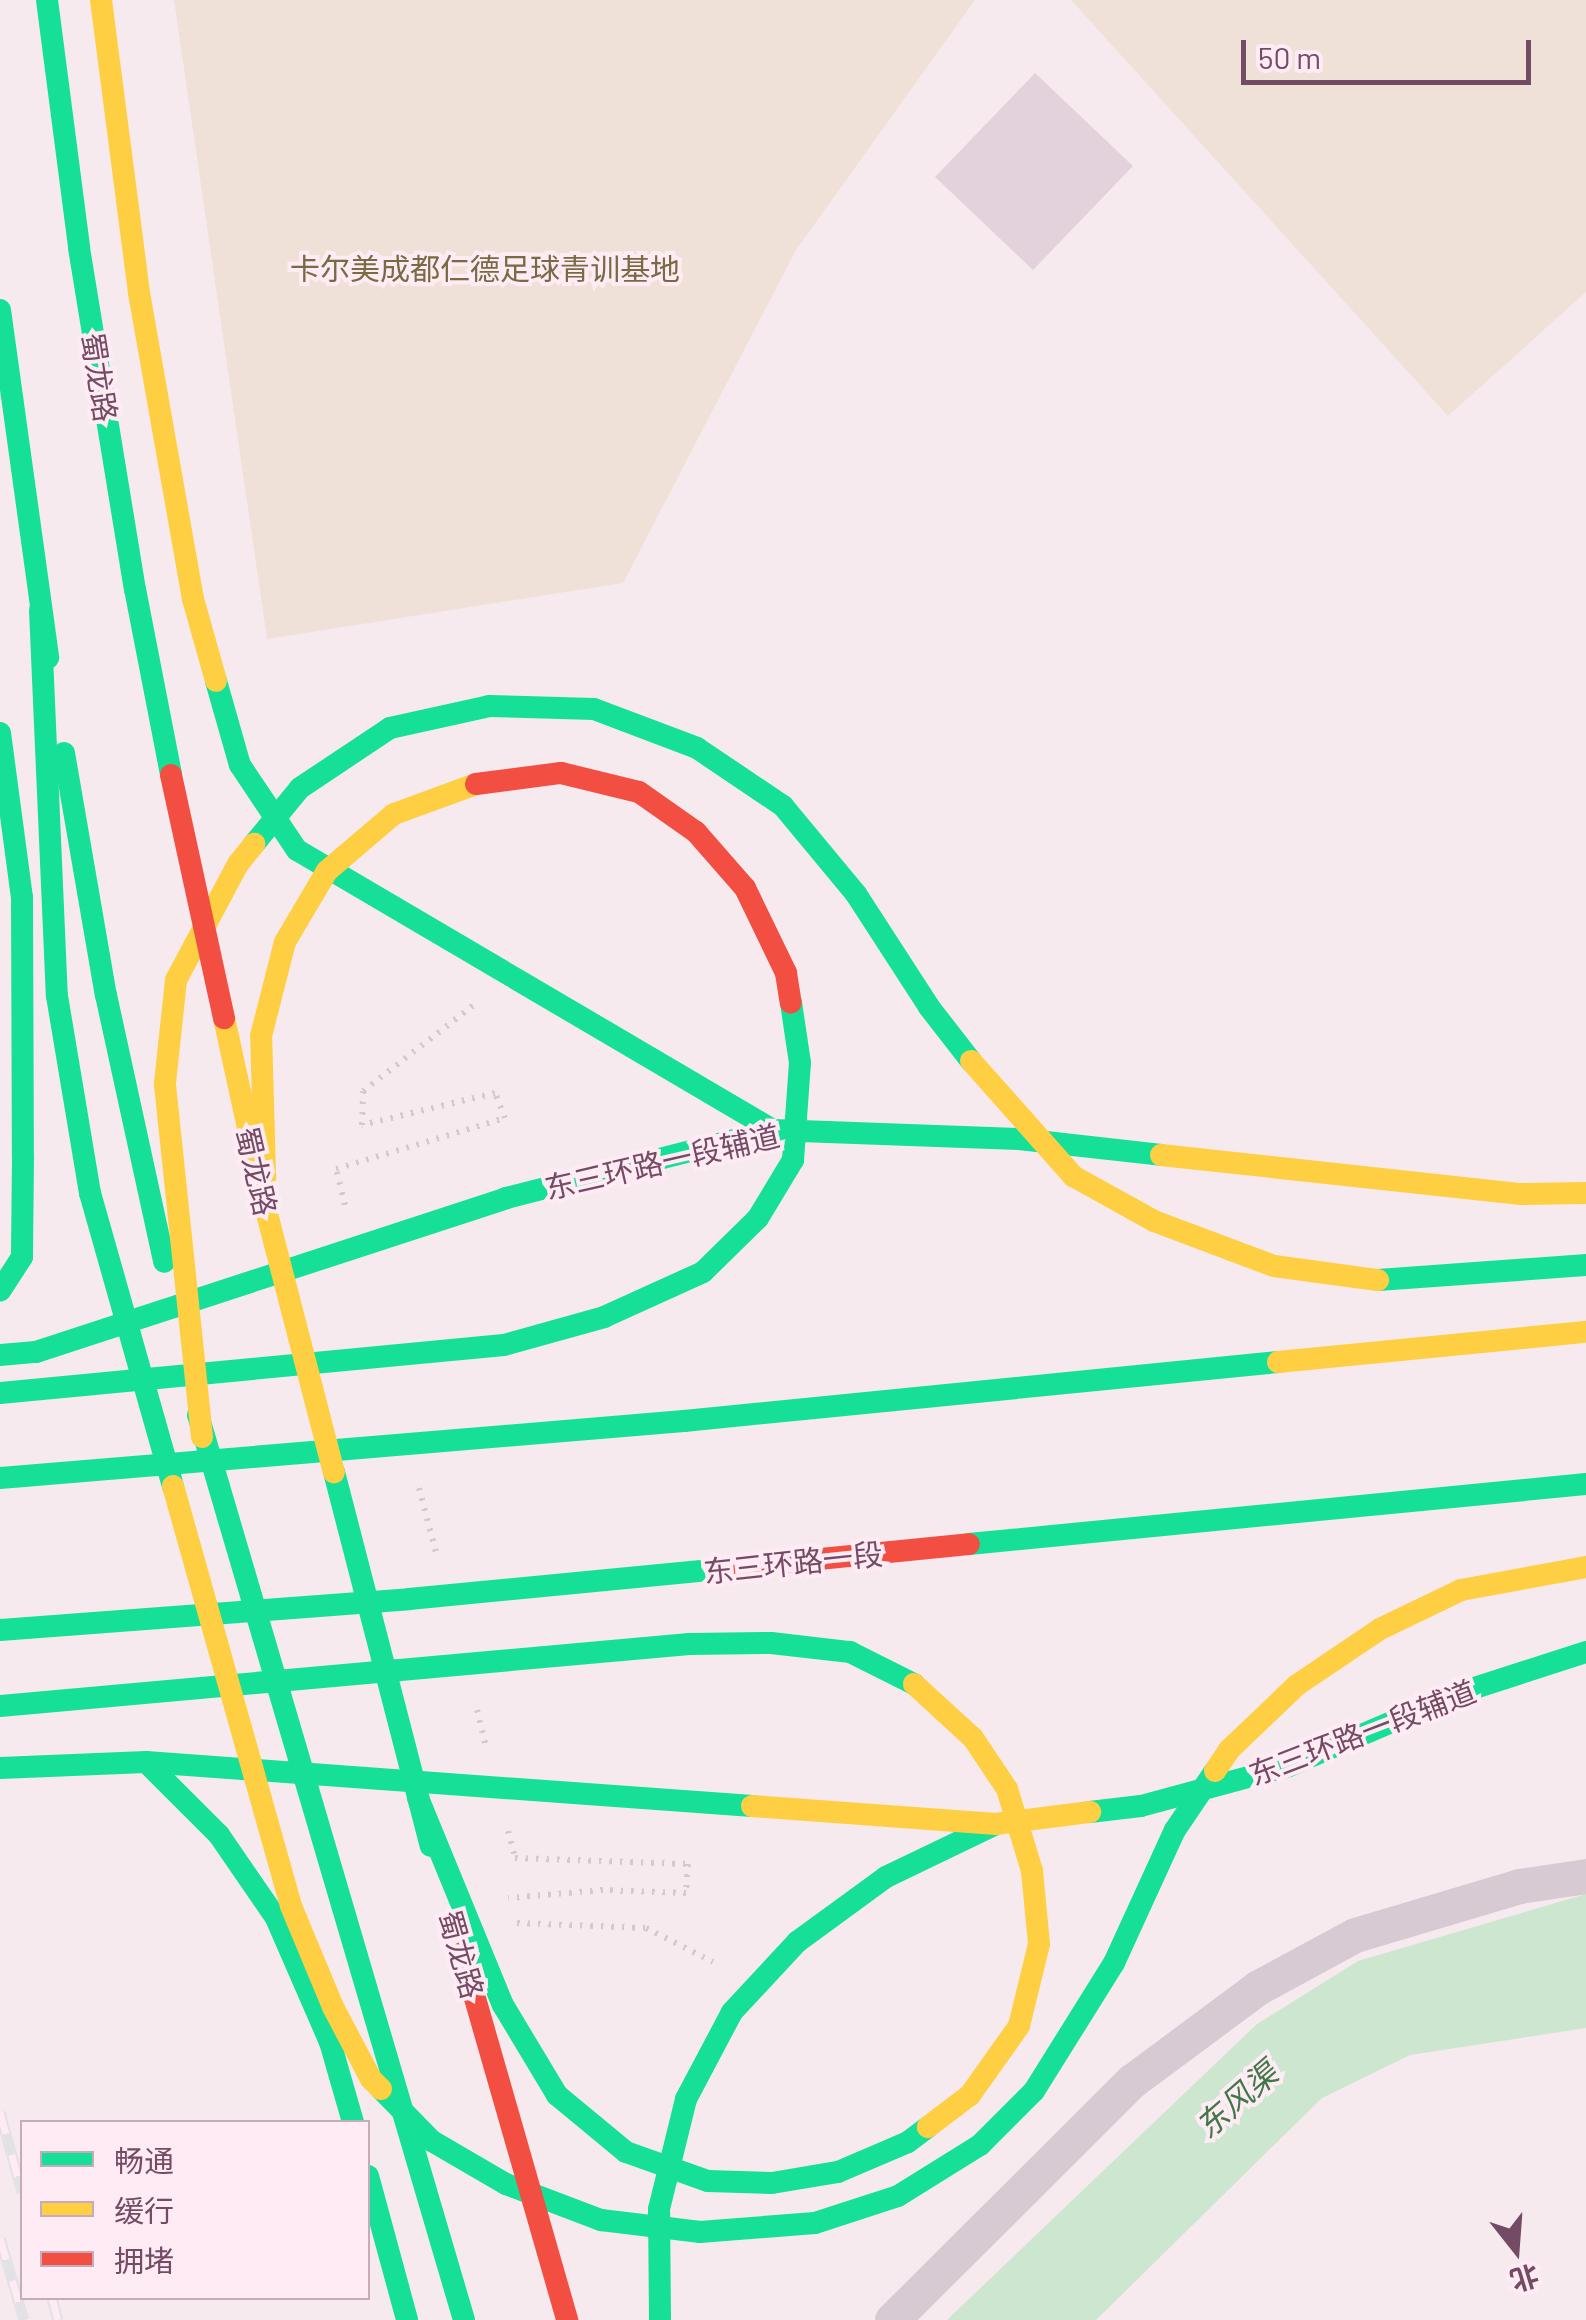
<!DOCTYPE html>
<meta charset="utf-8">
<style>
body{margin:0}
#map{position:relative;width:1586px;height:2320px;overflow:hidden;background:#f6eaef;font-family:Barlow,"Noto Sans SC",sans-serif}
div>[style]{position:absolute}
.green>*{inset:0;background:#efe1d7}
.water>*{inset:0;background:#cce6cf}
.building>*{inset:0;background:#e3d2db}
.path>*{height:6px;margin-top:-3px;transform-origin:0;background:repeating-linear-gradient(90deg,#d5c8d0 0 2.5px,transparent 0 10.5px)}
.street>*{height:35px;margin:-17.5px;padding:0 17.5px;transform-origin:17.5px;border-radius:17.5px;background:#d7cad2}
.fast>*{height:22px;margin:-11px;padding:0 11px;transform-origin:11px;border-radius:11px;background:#16e098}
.slow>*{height:22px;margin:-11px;padding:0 11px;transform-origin:11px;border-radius:11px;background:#ffcf43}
.jam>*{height:22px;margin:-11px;padding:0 11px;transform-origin:11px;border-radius:11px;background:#f24e42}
.rail>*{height:11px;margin-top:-5.5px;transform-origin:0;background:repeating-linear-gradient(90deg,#feebf3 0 22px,#e2e2e6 0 44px);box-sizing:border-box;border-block:2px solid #e2e2e6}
span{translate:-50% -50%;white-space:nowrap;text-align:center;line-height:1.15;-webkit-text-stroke:8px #feebf3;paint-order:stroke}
.park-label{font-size:30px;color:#796a43}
.street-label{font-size:30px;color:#744b65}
.water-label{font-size:32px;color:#407849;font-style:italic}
.legend{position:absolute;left:20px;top:2120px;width:350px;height:180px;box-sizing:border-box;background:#feebf3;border:2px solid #c7abba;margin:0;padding:12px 18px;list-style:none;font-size:30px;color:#744b65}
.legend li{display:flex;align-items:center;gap:20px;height:50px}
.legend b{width:50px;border:2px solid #c7abba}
.north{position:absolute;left:1466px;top:2200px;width:100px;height:100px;-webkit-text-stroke:8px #feebf3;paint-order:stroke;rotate:163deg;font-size:28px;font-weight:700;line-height:40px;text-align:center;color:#744b65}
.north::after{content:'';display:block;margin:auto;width:35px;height:45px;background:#744b65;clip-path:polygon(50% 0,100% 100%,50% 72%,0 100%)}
.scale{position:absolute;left:1241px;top:40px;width:290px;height:45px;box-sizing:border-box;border:5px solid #744b65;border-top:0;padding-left:12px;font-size:30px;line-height:35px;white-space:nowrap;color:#744b65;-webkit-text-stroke:8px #feebf3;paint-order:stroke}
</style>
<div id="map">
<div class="green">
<i style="clip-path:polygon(174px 0,975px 0,796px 250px,623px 583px,267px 639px)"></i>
<i style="clip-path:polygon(1071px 0,1586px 0,1586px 292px,1448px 416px)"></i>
</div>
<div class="water">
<i style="clip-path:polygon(1586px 1894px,1586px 2028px,1410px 2055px,1322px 2098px,1096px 2320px,947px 2320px,1257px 2024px,1358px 1961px)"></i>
</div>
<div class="building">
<i style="clip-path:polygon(1035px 73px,1133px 166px,1033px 270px,935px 177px)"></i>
</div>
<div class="path">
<i style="left:345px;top:1205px;width:37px;rotate:-104deg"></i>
<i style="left:336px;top:1169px;width:177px;rotate:-16.8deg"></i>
<i style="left:505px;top:1118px;width:27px;rotate:-112deg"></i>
<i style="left:495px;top:1093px;width:137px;rotate:166.5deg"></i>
<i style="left:362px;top:1125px;width:34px;rotate:-88deg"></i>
<i style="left:363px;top:1091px;width:140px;rotate:-37.8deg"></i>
<i style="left:419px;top:1488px;width:67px;rotate:75.3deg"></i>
<i style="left:477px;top:1710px;width:38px;rotate:76deg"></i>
<i style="left:508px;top:1831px;width:28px;rotate:75deg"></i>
<i style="left:515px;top:1858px;width:173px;rotate:2deg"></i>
<i style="left:688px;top:1864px;width:29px;rotate:94deg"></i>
<i style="left:686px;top:1893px;width:83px;rotate:-177.9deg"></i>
<i style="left:603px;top:1890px;width:95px;rotate:175.2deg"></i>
<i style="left:517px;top:1923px;width:129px;rotate:2.2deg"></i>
<i style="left:646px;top:1928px;width:75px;rotate:26.9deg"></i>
</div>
<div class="street">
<i style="left:892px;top:2320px;width:339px;rotate:-44.9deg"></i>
<i style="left:1132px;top:2081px;width:156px;rotate:-36.6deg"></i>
<i style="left:1257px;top:1988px;width:111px;rotate:-28.4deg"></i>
<i style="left:1355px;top:1935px;width:171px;rotate:-16.6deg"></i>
<i style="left:1519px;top:1886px;width:68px;rotate:-8.5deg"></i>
</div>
<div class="fast">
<i style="left:47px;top:0;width:250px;rotate:82.6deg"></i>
<i style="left:79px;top:248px;width:346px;rotate:80.7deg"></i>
<i style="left:135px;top:589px;width:189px;rotate:79deg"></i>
<i style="left:0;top:310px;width:351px;rotate:82.1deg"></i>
<i style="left:40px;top:610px;width:386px;rotate:87.5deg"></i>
<i style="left:57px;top:996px;width:200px;rotate:80.5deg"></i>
<i style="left:90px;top:1193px;width:305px;rotate:74.2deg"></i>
<i style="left:216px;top:681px;width:87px;rotate:74.1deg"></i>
<i style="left:240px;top:765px;width:102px;rotate:56.2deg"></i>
<i style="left:297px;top:850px;width:552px;rotate:30.47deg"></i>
<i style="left:0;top:733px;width:165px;rotate:82.4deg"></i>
<i style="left:22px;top:897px;width:261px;rotate:89.8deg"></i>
<i style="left:23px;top:1158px;width:99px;rotate:90.6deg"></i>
<i style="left:22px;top:1257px;width:40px;rotate:122.9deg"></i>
<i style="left:64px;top:753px;width:246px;rotate:80.2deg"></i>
<i style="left:106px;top:995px;width:273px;rotate:77.7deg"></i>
<i style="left:254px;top:844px;width:72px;rotate:-50.6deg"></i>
<i style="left:300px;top:788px;width:108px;rotate:-33.7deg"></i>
<i style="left:390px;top:728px;width:101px;rotate:-12.5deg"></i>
<i style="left:489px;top:706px;width:105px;rotate:1.6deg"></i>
<i style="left:594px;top:709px;width:110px;rotate:20.7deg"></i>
<i style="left:697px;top:748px;width:104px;rotate:34deg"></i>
<i style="left:783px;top:806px;width:114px;rotate:50.3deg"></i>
<i style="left:856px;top:894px;width:135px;rotate:57.1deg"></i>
<i style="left:929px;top:1007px;width:68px;rotate:52.1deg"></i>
<i style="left:1378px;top:1280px;width:209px;rotate:-4.1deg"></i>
<i style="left:0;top:1355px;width:36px;rotate:-5deg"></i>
<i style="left:36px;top:1352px;width:495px;rotate:-18.1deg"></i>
<i style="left:506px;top:1198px;width:276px;rotate:-14.3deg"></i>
<i style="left:773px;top:1130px;width:246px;rotate:2.1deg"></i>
<i style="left:1019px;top:1139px;width:143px;rotate:6.4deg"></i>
<i style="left:0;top:1393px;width:506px;rotate:-5.44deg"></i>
<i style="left:504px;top:1345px;width:104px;rotate:-15.6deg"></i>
<i style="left:604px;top:1317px;width:109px;rotate:-24.4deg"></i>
<i style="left:703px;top:1272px;width:77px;rotate:-44.5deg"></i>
<i style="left:758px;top:1218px;width:68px;rotate:-58.9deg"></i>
<i style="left:793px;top:1160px;width:97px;rotate:-85.9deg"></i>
<i style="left:800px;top:1063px;width:61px;rotate:-98.5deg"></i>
<i style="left:198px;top:1415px;width:943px;rotate:73.62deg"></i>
<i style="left:334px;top:1472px;width:386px;rotate:75.5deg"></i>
<i style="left:0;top:1478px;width:686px;rotate:-4.76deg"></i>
<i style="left:684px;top:1421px;width:597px;rotate:-5.67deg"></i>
<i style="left:969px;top:1544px;width:620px;rotate:-5.55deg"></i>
<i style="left:0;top:1630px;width:410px;rotate:-4.3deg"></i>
<i style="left:409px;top:1599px;width:322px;rotate:-5.5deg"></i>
<i style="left:0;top:1706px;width:692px;rotate:-5.14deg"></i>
<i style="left:689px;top:1644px;width:82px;rotate:-0.7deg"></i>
<i style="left:771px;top:1643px;width:80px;rotate:6.5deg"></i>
<i style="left:850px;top:1652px;width:72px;rotate:26.6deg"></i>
<i style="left:146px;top:1762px;width:103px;rotate:45deg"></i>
<i style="left:219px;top:1835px;width:101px;rotate:55.5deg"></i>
<i style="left:276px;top:1918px;width:135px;rotate:66.5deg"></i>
<i style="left:330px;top:2042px;width:83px;rotate:74deg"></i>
<i style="left:0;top:1768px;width:146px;rotate:-2.4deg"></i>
<i style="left:146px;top:1762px;width:608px;rotate:4.15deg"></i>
<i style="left:418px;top:1798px;width:224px;rotate:67.7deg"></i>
<i style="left:503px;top:2005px;width:105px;rotate:59deg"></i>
<i style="left:557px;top:2095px;width:89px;rotate:39.6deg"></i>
<i style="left:626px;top:2152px;width:87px;rotate:19.5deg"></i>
<i style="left:708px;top:2181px;width:64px;rotate:1.8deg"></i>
<i style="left:772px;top:2183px;width:67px;rotate:-9.5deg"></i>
<i style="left:838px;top:2172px;width:76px;rotate:-23.2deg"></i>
<i style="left:908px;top:2142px;width:25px;rotate:-37deg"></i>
<i style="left:1090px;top:1812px;width:51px;rotate:-6.7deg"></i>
<i style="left:1141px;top:1806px;width:153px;rotate:-15.1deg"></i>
<i style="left:1289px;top:1766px;width:185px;rotate:-23.2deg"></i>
<i style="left:1459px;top:1693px;width:133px;rotate:-17.9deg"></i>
<i style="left:381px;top:2089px;width:73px;rotate:45.6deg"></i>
<i style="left:432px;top:2141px;width:86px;rotate:30.2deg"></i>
<i style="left:506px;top:2184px;width:102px;rotate:20.8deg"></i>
<i style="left:601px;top:2220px;width:100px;rotate:6.9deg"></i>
<i style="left:700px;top:2232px;width:115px;rotate:-4.5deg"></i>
<i style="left:815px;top:2223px;width:87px;rotate:-18deg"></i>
<i style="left:898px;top:2196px;width:97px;rotate:-31.9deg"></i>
<i style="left:980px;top:2145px;width:76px;rotate:-45deg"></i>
<i style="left:1034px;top:2091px;width:151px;rotate:-58deg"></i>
<i style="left:1114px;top:1963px;width:146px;rotate:-65.4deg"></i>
<i style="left:1175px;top:1830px;width:71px;rotate:-55.9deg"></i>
<i style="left:368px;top:2176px;width:149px;rotate:74.8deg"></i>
<i style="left:660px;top:2320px;width:111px;rotate:-90.5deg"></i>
<i style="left:659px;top:2209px;width:113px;rotate:-76.2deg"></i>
<i style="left:686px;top:2099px;width:98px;rotate:-62.1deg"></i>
<i style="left:732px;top:2012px;width:96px;rotate:-47.1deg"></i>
<i style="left:797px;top:1942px;width:110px;rotate:-36.1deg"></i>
<i style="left:886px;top:1877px;width:122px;rotate:-25.7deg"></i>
</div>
<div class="slow">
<i style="left:101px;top:0;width:295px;rotate:82.6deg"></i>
<i style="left:139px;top:293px;width:311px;rotate:80deg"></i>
<i style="left:193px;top:599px;width:85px;rotate:74.3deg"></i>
<i style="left:224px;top:1018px;width:197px;rotate:77.7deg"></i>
<i style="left:266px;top:1210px;width:271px;rotate:75.5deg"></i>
<i style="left:971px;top:1061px;width:154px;rotate:48.4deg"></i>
<i style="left:1073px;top:1176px;width:93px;rotate:29.1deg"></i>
<i style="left:1154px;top:1221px;width:128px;rotate:20.6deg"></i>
<i style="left:1274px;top:1266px;width:105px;rotate:7.7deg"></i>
<i style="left:1161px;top:1155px;width:362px;rotate:6.2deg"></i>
<i style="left:1521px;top:1194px;width:65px;rotate:-0.9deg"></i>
<i style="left:266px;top:1210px;width:174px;rotate:-91.6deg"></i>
<i style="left:261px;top:1036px;width:97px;rotate:-75.7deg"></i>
<i style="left:285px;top:942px;width:82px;rotate:-59.4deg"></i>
<i style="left:327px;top:871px;width:88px;rotate:-40.4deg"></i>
<i style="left:394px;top:814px;width:87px;rotate:-20.1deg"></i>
<i style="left:1278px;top:1362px;width:309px;rotate:-5.6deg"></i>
<i style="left:202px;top:1437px;width:356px;rotate:-96deg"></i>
<i style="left:165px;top:1083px;width:104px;rotate:-83.9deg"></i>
<i style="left:176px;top:980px;width:132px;rotate:-61.9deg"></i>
<i style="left:238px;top:864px;width:26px;rotate:-51deg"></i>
<i style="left:173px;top:1486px;width:436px;rotate:74.3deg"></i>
<i style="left:291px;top:1906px;width:109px;rotate:67.4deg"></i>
<i style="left:333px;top:2007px;width:81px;rotate:62.2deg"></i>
<i style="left:371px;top:2079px;width:14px;rotate:45deg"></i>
<i style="left:914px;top:1684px;width:80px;rotate:42.5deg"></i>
<i style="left:973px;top:1738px;width:61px;rotate:56.3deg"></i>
<i style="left:1007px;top:1789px;width:86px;rotate:73deg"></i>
<i style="left:1032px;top:1871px;width:73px;rotate:84.5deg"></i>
<i style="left:1039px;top:1944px;width:84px;rotate:103.7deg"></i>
<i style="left:1019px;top:2026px;width:85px;rotate:125.4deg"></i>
<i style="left:970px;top:2095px;width:53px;rotate:142.7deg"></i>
<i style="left:1215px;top:1771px;width:25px;rotate:-56deg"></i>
<i style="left:1229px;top:1750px;width:94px;rotate:-43.7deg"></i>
<i style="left:1297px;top:1685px;width:100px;rotate:-34deg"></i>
<i style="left:1380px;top:1629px;width:90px;rotate:-25.7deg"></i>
<i style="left:1461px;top:1590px;width:127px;rotate:-10.4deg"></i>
<i style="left:752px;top:1806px;width:245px;rotate:4.2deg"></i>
<i style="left:996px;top:1824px;width:95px;rotate:-7.3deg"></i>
</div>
<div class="jam">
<i style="left:171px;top:775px;width:249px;rotate:77.7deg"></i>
<i style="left:476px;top:784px;width:86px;rotate:-7.4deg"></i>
<i style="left:561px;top:773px;width:80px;rotate:13.7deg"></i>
<i style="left:639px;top:792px;width:70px;rotate:35.1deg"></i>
<i style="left:696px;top:832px;width:74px;rotate:48.8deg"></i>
<i style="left:745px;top:888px;width:94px;rotate:64.2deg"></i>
<i style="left:786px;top:973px;width:30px;rotate:81deg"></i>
<i style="left:730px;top:1568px;width:240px;rotate:-5.7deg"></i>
<i style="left:462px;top:1953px;width:382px;rotate:74deg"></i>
</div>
<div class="rail">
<i style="left:0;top:2112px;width:83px;rotate:74.6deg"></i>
<i style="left:0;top:2238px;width:85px;rotate:73.7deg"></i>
<i style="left:52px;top:2298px;width:23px;rotate:75deg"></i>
</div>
<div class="park-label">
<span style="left:485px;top:268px">卡尔美成都仁德足球青训基地</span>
</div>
<div class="street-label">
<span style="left:100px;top:377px;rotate:81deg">蜀龙路</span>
<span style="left:662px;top:1161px;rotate:-13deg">东三环路一段辅道</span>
<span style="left:257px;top:1171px;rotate:77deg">蜀龙路</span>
<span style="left:793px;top:1562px;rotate:-6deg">东三环路一段</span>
<span style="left:1362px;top:1732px;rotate:-21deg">东三环路一段辅道</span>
<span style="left:462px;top:1954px;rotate:74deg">蜀龙路</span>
</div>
<div class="water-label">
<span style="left:1236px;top:2099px;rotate:-41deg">东风渠</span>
</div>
<ul class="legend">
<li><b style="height:12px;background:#16e098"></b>畅通</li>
<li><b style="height:12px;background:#ffcf43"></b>缓行</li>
<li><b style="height:12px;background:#f24e42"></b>拥堵</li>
</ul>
<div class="north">北</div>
<div class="scale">50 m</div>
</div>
